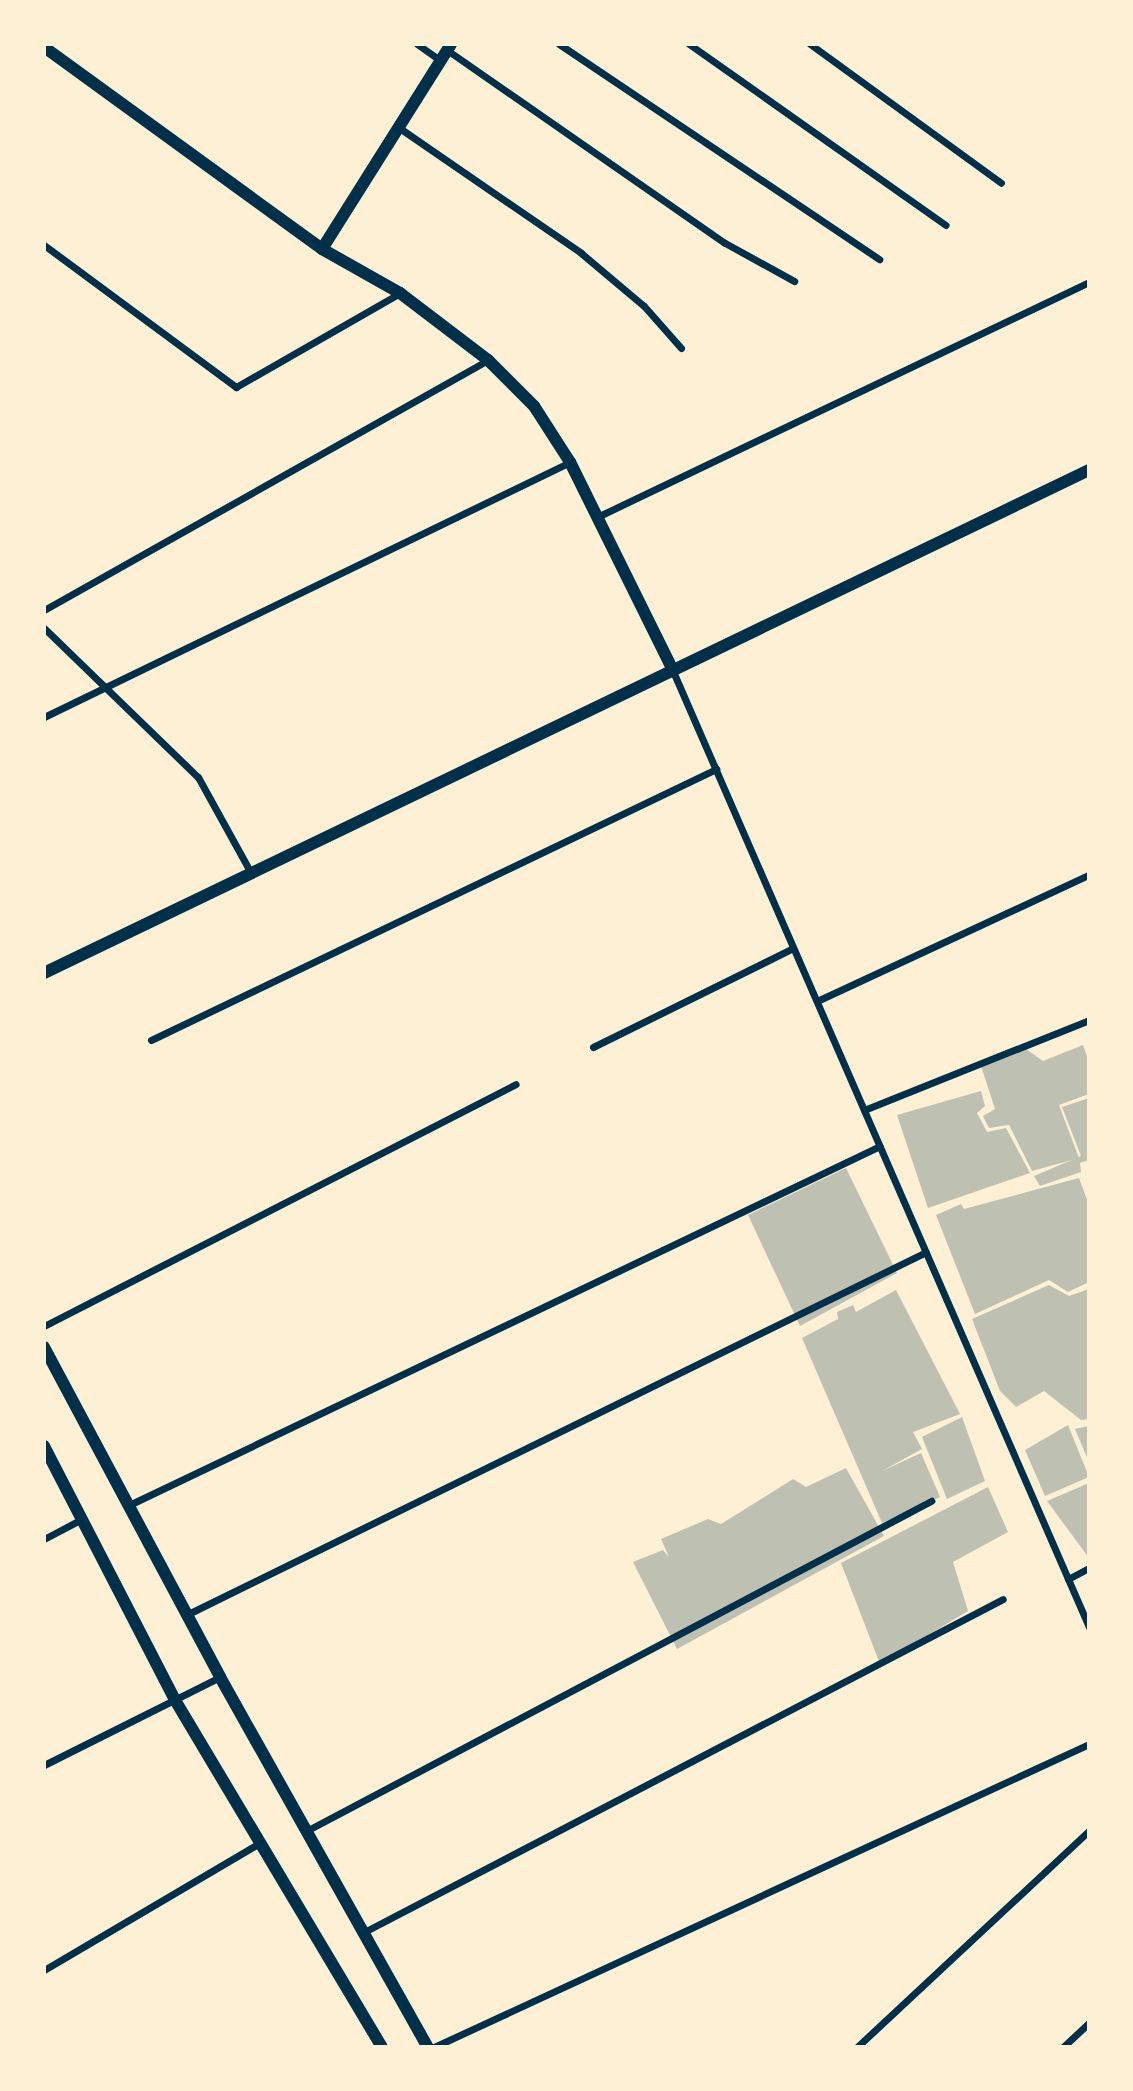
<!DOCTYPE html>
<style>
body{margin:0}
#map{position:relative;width:1133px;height:2091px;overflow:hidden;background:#fdf0d5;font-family:"Fira Sans",sans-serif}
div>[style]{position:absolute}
.building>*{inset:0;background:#bec0b2}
.minor>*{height:7px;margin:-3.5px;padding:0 3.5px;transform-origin:3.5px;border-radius:3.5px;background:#003049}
.tertiary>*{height:12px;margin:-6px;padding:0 6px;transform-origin:6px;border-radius:6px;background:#003049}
span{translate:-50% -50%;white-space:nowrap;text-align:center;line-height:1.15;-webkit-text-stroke:5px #fdf0d5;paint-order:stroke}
.frame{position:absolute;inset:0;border:46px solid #fdf0d5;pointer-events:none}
</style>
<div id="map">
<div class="building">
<i style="clip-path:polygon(1083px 1045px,1089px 1062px,1089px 1094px,1059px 1105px,1079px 1158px,1032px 1171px,1009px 1125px,989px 1128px,983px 1116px,995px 1109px,981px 1066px,1026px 1049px,1043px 1061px)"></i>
<i style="clip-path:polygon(981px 1091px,985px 1106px,977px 1113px,987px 1132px,1006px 1128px,1030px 1173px,928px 1208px,897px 1115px)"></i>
<i style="clip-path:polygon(1089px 1098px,1089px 1160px,1080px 1163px,1081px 1172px,1040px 1186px,1034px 1176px,1081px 1156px,1062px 1107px)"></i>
<i style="clip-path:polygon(846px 1168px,897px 1273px,800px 1326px,748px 1215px)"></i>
<i style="clip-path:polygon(1079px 1178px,1089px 1205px,1089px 1282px,1068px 1292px,1049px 1280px,975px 1314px,936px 1215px,961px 1204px,964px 1209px)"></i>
<i style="clip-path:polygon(1049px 1285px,1069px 1296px,1089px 1289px,1089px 1419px,1081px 1420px,1044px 1391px,1016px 1407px,1000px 1391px,972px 1319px)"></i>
<i style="clip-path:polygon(896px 1290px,960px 1414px,913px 1432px,922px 1449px,882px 1471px,921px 1453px,940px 1497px,882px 1523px,802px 1338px,838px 1319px,837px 1312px,853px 1305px,856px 1312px)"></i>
<i style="clip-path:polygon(962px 1417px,985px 1481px,947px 1499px,922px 1437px)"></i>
<i style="clip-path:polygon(1068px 1425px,1089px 1477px,1045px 1496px,1025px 1450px)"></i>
<i style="clip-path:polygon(1089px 1426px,1089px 1462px,1075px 1429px)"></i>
<i style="clip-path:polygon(846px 1468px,884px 1536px,677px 1649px,633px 1562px,663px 1550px,669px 1557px,661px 1539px,708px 1519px,721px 1524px,793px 1479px,806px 1487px)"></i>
<i style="clip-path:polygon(1089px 1483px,1089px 1558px,1047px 1501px)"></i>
<i style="clip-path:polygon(988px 1487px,1008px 1532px,953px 1562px,968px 1611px,880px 1664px,841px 1563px)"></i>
</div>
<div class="minor">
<i style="left:417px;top:44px;width:28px;rotate:35deg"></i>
<i style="left:559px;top:44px;width:386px;rotate:33.9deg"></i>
<i style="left:689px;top:44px;width:314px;rotate:35.2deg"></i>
<i style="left:810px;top:44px;width:236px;rotate:36deg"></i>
<i style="left:447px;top:50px;width:338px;rotate:34.8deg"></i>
<i style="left:725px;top:243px;width:79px;rotate:28.8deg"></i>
<i style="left:398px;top:127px;width:222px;rotate:34.5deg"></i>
<i style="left:581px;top:253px;width:82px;rotate:40.1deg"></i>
<i style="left:644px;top:306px;width:56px;rotate:48.6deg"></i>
<i style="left:44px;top:245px;width:239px;rotate:36.5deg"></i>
<i style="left:236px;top:387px;width:189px;rotate:-29.8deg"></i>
<i style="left:597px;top:517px;width:545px;rotate:-25.53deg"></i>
<i style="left:44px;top:610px;width:510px;rotate:-29.38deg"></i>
<i style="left:44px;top:628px;width:214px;rotate:44.1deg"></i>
<i style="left:198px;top:777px;width:110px;rotate:61.1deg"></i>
<i style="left:672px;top:669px;width:1045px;rotate:66.48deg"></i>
<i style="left:44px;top:717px;width:585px;rotate:-25.86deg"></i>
<i style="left:817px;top:1001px;width:300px;rotate:-24.9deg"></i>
<i style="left:151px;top:1040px;width:627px;rotate:-25.62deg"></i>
<i style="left:593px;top:1047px;width:223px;rotate:-26.3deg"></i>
<i style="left:864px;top:1110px;width:242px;rotate:-21.8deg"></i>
<i style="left:44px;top:1326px;width:530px;rotate:-27.14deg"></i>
<i style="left:129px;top:1505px;width:832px;rotate:-25.55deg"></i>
<i style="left:44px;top:1539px;width:43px;rotate:-27.8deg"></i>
<i style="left:1068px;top:1579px;width:24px;rotate:-28deg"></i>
<i style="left:186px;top:1615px;width:824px;rotate:-26.13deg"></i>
<i style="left:44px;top:1765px;width:197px;rotate:-26.6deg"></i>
<i style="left:308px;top:1830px;width:705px;rotate:-27.84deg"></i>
<i style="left:366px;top:1931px;width:718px;rotate:-27.53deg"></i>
<i style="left:44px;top:1970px;width:251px;rotate:-30.5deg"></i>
<i style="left:434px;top:2047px;width:722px;rotate:-24.83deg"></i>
<i style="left:857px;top:2047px;width:317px;rotate:-43deg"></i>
<i style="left:1063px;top:2047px;width:35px;rotate:-43deg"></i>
</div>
<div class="tertiary">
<i style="left:44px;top:47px;width:344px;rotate:36deg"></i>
<i style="left:322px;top:249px;width:90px;rotate:29.4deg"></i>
<i style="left:400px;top:293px;width:111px;rotate:37.3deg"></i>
<i style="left:488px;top:360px;width:65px;rotate:45deg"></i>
<i style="left:534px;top:406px;width:67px;rotate:57.3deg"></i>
<i style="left:570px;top:462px;width:230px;rotate:63.7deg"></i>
<i style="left:322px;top:249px;width:242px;rotate:-57.8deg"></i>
<i style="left:44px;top:973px;width:1160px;rotate:-25.7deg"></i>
<i style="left:44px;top:1347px;width:374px;rotate:61.9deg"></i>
<i style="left:220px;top:1677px;width:424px;rotate:60.7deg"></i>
<i style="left:44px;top:1446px;width:286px;rotate:62.7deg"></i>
<i style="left:175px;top:1700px;width:404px;rotate:59.2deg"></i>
</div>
<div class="frame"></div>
</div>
